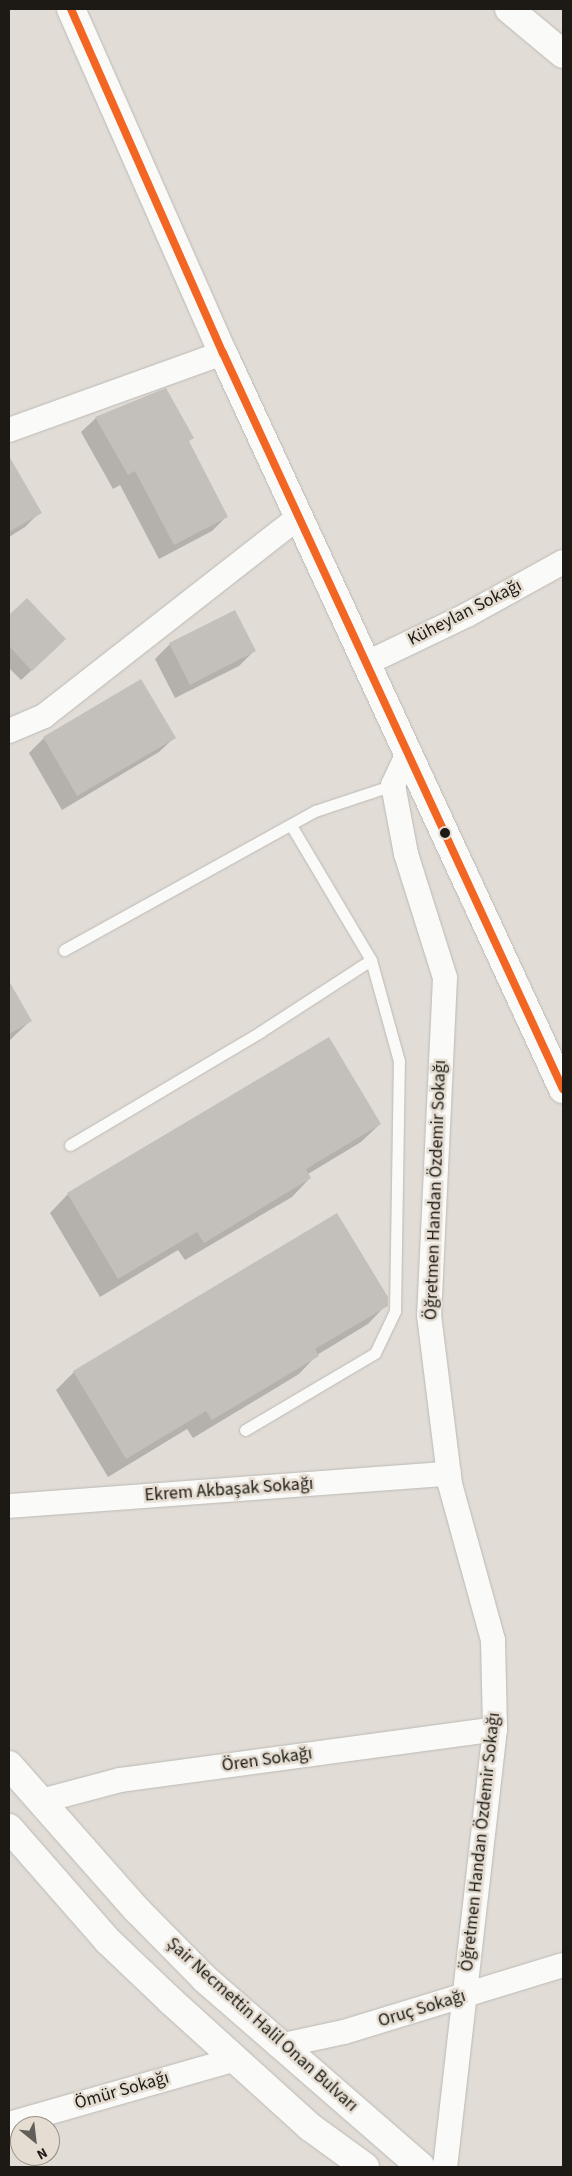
<!DOCTYPE html>
<meta charset="utf-8">
<style>
body{margin:0}
#map{position:relative;width:572px;height:2176px;overflow:hidden;background:#e1dcd6;font-family:"Source Sans 3",sans-serif}
div>[style]{position:absolute}
.shadow>*{inset:0;background:#0003}
.building>*{inset:0;background:#c3bfbb}
.roads{filter:drop-shadow(0 0 1px #bcb9b4) drop-shadow(0 0 1px #bcb9b4)}
.lane>*{height:11px;margin:-5.5px;padding:0 5.5px;transform-origin:5.5px;border-radius:5.5px;background:#fafaf9}
.street>*{height:24px;margin:-12px;padding:0 12px;transform-origin:12px;border-radius:12px;background:#fafaf9}
.secondary>*{height:28px;margin:-14px;padding:0 14px;transform-origin:14px;border-radius:14px;background:#fafaf9}
.primary>*{height:28px;margin:-14px;padding:0 14px;transform-origin:14px;border-radius:14px;background:#fafaf9}
.bus-1>*{height:8px;margin:-4px;padding:0 4px;transform-origin:4px;border-radius:4px;background:#f26522}
.dots>*{width:14px;height:14px;translate:-50% -50%;box-sizing:border-box;border:2px solid #e5ddd2;border-radius:50%}
span{translate:-50% -50%;white-space:nowrap;text-align:center;line-height:1.15;-webkit-text-stroke:5px #e5ddd2;paint-order:stroke}
.street-label{font-size:18px;color:#1d1a16}
.frame{position:absolute;inset:0;border:10px solid #1d1a16;pointer-events:none}
.north{position:absolute;left:10px;top:2116px;width:50px;height:50px;box-sizing:border-box;background:#e5ddd2;border:1px solid #958f87;border-radius:50%;rotate:151deg;font-size:14px;font-weight:700;line-height:20px;text-align:center;color:#1d1a16}
.north::after{content:'';display:block;margin:auto;width:18px;height:22px;background:#625e59;clip-path:polygon(50% 0,100% 100%,50% 72%,0 100%)}
</style>
<div id="map">
<div class="shadow">
<i style="clip-path:polygon(96px 418px,192px 438px,188px 442px,227px 516px,212px 531px,159px 559px,120px 485px,113px 489px,81px 432px)"></i>
<i style="clip-path:polygon(9px 458px,40px 512px,25px 527px,9px 537px)"></i>
<i style="clip-path:polygon(27px 600px,54px 650px,21px 680px,9px 668px,9px 617px)"></i>
<i style="clip-path:polygon(170px 644px,254px 651px,239px 666px,175px 698px,155px 659px)"></i>
<i style="clip-path:polygon(44px 738px,174px 738px,159px 752px,62px 810px,29px 753px)"></i>
<i style="clip-path:polygon(9px 984px,30px 1021px,9px 1041px)"></i>
<i style="clip-path:polygon(380px 1124px,361px 1142px,308px 1174px,310px 1178px,292px 1197px,185px 1260px,178px 1250px,100px 1297px,50px 1213px,68px 1194px)"></i>
<i style="clip-path:polygon(386px 1305px,368px 1324px,317px 1355px,299px 1374px,193px 1438px,187px 1429px,108px 1477px,56px 1390px,74px 1372px)"></i>
</div>
<div class="building">
<i style="clip-path:polygon(166px 388px,194px 438px,189px 441px,228px 517px,174px 545px,135px 471px,128px 475px,95px 417px)"></i>
<i style="clip-path:polygon(9px 456px,42px 513px,9px 532px)"></i>
<i style="clip-path:polygon(27px 598px,66px 639px,32px 671px,9px 646px,9px 615px)"></i>
<i style="clip-path:polygon(235px 610px,256px 651px,190px 685px,169px 643px)"></i>
<i style="clip-path:polygon(141px 679px,176px 738px,77px 796px,43px 737px)"></i>
<i style="clip-path:polygon(9px 981px,32px 1021px,9px 1034px)"></i>
<i style="clip-path:polygon(329px 1037px,381px 1124px,306px 1169px,311px 1178px,204px 1243px,197px 1232px,118px 1279px,67px 1193px)"></i>
<i style="clip-path:polygon(337px 1213px,388px 1297px,388px 1306px,315px 1349px,319px 1356px,212px 1420px,206px 1411px,126px 1459px,73px 1371px)"></i>
</div>
<div class="roads">
<div class="lane">
<i style="left:64px;top:950px;width:287px;rotate:-29deg"></i>
<i style="left:315px;top:811px;width:82px;rotate:-18.4deg"></i>
<i style="left:70px;top:1145px;width:221px;rotate:-30.7deg"></i>
<i style="left:260px;top:1032px;width:132px;rotate:-33deg"></i>
<i style="left:245px;top:1430px;width:151px;rotate:-30.6deg"></i>
<i style="left:375px;top:1353px;width:47px;rotate:-64.5deg"></i>
<i style="left:395px;top:1311px;width:250px;rotate:-89.1deg"></i>
<i style="left:399px;top:1061px;width:105px;rotate:-105.5deg"></i>
<i style="left:371px;top:960px;width:157px;rotate:-120.7deg"></i>
</div>
<div class="street">
<i style="left:9px;top:430px;width:227px;rotate:-19.8deg"></i>
<i style="left:367px;top:663px;width:111px;rotate:-25.6deg"></i>
<i style="left:467px;top:615px;width:110px;rotate:-28.9deg"></i>
<i style="left:9px;top:731px;width:38px;rotate:-23deg"></i>
<i style="left:44px;top:716px;width:323px;rotate:-38deg"></i>
<i style="left:408px;top:753px;width:35px;rotate:115deg"></i>
<i style="left:393px;top:785px;width:70px;rotate:79.3deg"></i>
<i style="left:406px;top:854px;width:130px;rotate:72.5deg"></i>
<i style="left:445px;top:978px;width:337px;rotate:92.7deg"></i>
<i style="left:429px;top:1315px;width:170px;rotate:82.9deg"></i>
<i style="left:450px;top:1484px;width:162px;rotate:74.6deg"></i>
<i style="left:493px;top:1640px;width:89px;rotate:88.7deg"></i>
<i style="left:495px;top:1729px;width:441px;rotate:96.5deg"></i>
<i style="left:9px;top:1506px;width:441px;rotate:-4.2deg"></i>
<i style="left:41px;top:1801px;width:82px;rotate:-14.9deg"></i>
<i style="left:120px;top:1780px;width:378px;rotate:-7.7deg"></i>
<i style="left:279px;top:2046px;width:66px;rotate:-12.2deg"></i>
<i style="left:344px;top:2032px;width:229px;rotate:-17deg"></i>
<i style="left:9px;top:2124px;width:235px;rotate:-16deg"></i>
</div>
<div class="secondary">
<i style="left:71px;top:9px;width:376px;rotate:66.2deg"></i>
<i style="left:223px;top:353px;width:811px;rotate:65.21deg"></i>
<i style="left:509px;top:9px;width:70px;rotate:39.8deg"></i>
</div>
<div class="primary">
<i style="left:9px;top:1765px;width:193px;rotate:48.6deg"></i>
<i style="left:137px;top:1910px;width:97px;rotate:45.4deg"></i>
<i style="left:205px;top:1979px;width:286px;rotate:41deg"></i>
<i style="left:9px;top:1828px;width:150px;rotate:48.8deg"></i>
<i style="left:108px;top:1941px;width:87px;rotate:43.6deg"></i>
<i style="left:171px;top:2001px;width:188px;rotate:42.2deg"></i>
<i style="left:310px;top:2127px;width:68px;rotate:36deg"></i>
</div>
</div>
<div class="bus-1">
<i style="left:71px;top:9px;width:376px;rotate:66.2deg"></i>
<i style="left:223px;top:353px;width:811px;rotate:65.21deg"></i>
</div>
<div class="dots">
<i style="left:445px;top:833px;background:#1d1a16"></i>
</div>
<div class="street-label">
<span style="left:465px;top:613px;rotate:-27deg">Küheylan Sokağı</span>
<span style="left:436px;top:1190px;rotate:-88deg">Öğretmen Handan Özdemir Sokağı</span>
<span style="left:229px;top:1490px;rotate:-4deg">Ekrem Akbaşak Sokağı</span>
<span style="left:267px;top:1760px;rotate:-8deg">Ören Sokağı</span>
<span style="left:481px;top:1842px;rotate:-84deg">Öğretmen Handan Özdemir Sokağı</span>
<span style="left:422px;top:2009px;rotate:-17deg">Oruç Sokağı</span>
<span style="left:262px;top:2025px;rotate:42deg">Şair Necmettin Halil Onan Bulvarı</span>
<span style="left:122px;top:2091px;rotate:-16deg">Ömür Sokağı</span>
</div>
<div class="frame"></div>
<div class="north">N</div>
</div>
